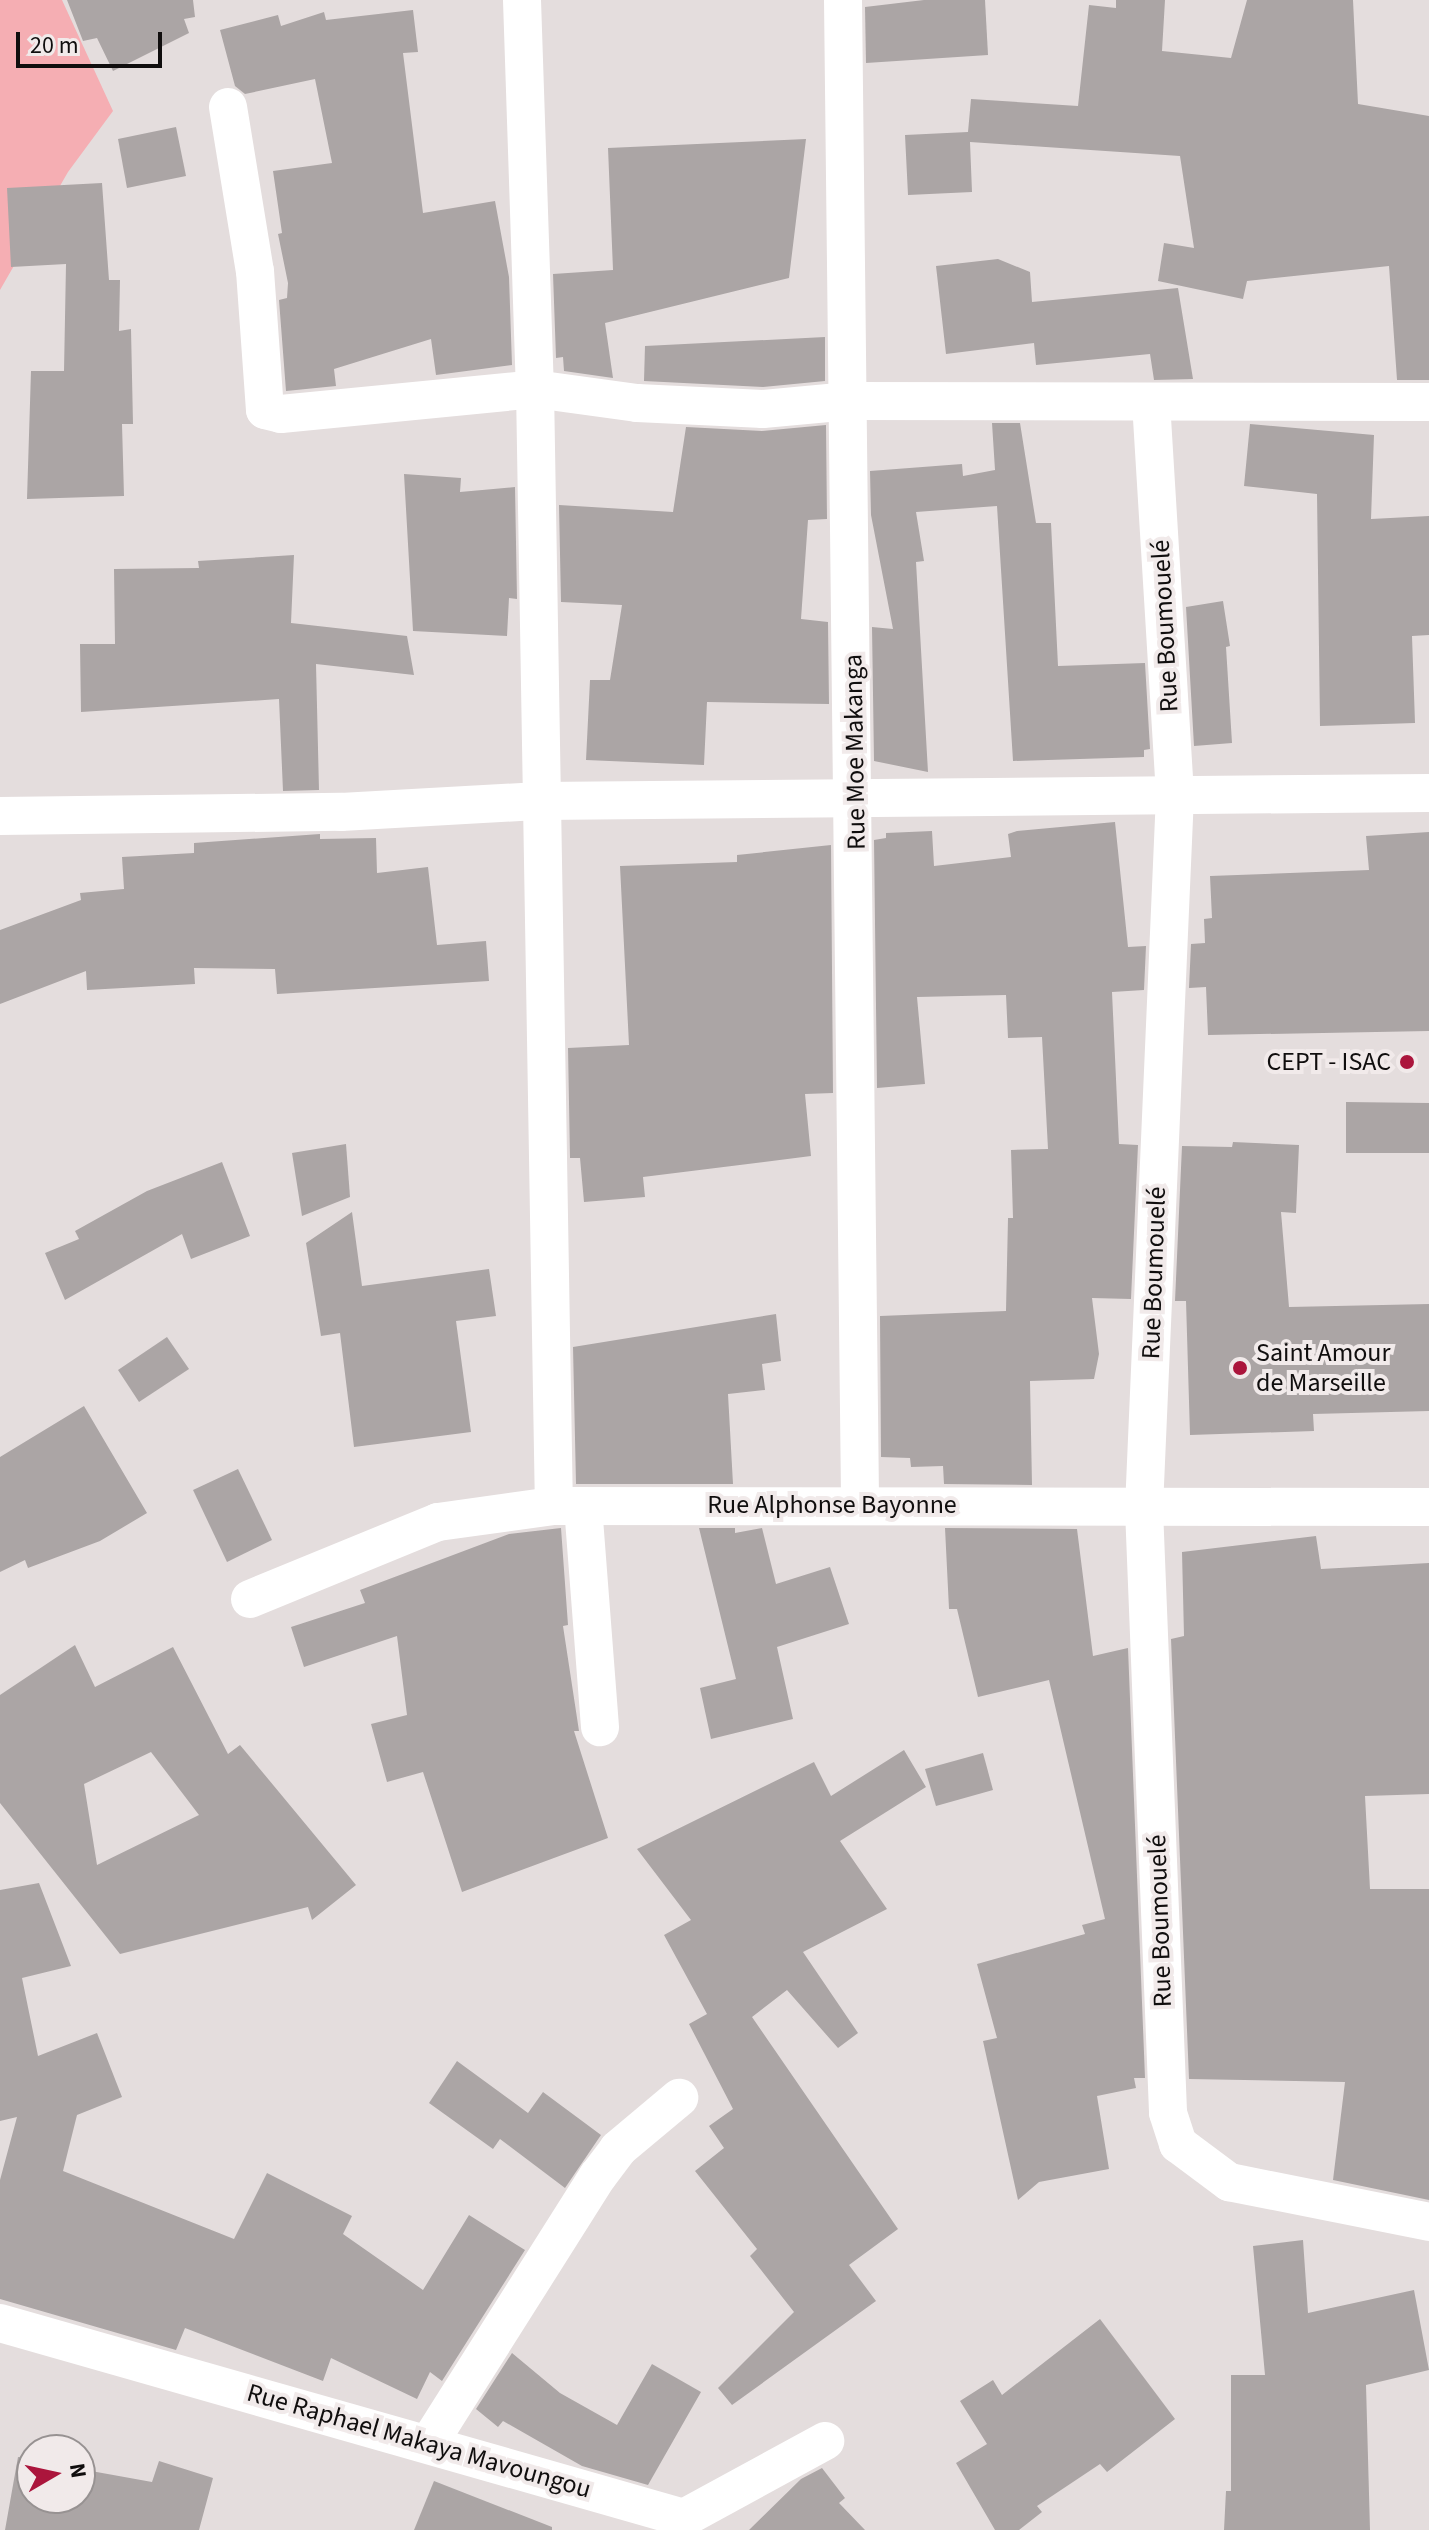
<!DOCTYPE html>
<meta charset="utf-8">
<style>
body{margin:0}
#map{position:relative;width:1429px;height:2530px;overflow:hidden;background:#e4dddd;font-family:"Source Sans 3",sans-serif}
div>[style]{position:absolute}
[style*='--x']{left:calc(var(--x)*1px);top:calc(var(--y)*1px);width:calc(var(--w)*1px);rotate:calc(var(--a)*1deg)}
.green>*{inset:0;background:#f5aeb3}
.building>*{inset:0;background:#aba5a5}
.street>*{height:38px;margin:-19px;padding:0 19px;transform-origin:19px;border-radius:19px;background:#fff}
.dots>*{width:22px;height:22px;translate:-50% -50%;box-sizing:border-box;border:4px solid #f1eaea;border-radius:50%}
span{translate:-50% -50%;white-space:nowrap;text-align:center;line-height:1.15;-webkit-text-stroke:8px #f1eaea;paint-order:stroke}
.street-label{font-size:26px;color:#100e0e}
.poi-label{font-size:26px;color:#100e0e}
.right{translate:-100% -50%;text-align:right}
.left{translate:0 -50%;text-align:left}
.north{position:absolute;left:16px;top:2434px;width:80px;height:80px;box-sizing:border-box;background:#f1eaea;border:2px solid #979292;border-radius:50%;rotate:81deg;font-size:22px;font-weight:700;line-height:32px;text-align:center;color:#100e0e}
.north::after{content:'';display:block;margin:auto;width:28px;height:36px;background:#ab153c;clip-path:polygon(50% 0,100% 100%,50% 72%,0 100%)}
.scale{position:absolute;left:16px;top:32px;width:146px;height:36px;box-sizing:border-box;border:4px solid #100e0e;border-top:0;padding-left:10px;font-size:24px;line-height:28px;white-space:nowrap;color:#100e0e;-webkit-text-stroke:6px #f1eaea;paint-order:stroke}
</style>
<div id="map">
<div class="green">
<div style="clip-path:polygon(0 0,62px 0,113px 111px,68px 172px,0 290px)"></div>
</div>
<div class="building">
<div style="clip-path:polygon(67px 0,193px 0,195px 17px,184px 19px,189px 33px,113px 71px,97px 38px,83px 41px)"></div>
<div style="clip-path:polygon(924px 0,985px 0,988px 55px,866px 63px,865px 7px)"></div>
<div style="clip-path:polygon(1116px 0,1165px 0,1162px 51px,1231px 58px,1247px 0,1353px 0,1358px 104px,1429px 116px,1429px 380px,1397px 380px,1389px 266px,1247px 281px,1243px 299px,1158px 281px,1164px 243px,1194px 248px,1180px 156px,970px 142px,972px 192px,908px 195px,905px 135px,968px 132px,971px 99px,1078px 106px,1089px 5px,1116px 8px)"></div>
<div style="clip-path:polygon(413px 10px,418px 52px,403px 53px,423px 213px,495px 201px,509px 277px,512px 365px,436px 375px,431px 339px,334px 369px,336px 386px,286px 391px,279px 300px,287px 298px,288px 283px,278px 234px,282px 233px,273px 171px,332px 163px,315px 79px,245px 94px,235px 86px,220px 30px,278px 15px,281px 26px,324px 12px,326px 20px)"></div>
<div style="clip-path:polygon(176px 127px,186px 176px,127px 188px,118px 139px)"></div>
<div style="clip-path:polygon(806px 139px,789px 278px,605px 323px,613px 378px,564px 371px,563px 357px,556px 358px,553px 274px,613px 270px,608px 148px)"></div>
<div style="clip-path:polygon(102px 183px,109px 280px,120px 280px,119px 331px,131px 329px,133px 424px,122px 424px,124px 496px,27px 499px,31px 371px,64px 371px,66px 264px,11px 267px,7px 188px)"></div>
<div style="clip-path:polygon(998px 259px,1030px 272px,1032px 302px,1178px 288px,1193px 379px,1154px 380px,1150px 354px,1036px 365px,1034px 343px,946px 354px,936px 266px)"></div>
<div style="clip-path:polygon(825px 337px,825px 381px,763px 387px,644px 381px,645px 346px)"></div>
<div style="clip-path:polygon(992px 423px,1020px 423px,1036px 523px,1051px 523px,1058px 666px,1145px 663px,1150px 749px,1144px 750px,1144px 757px,1013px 761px,997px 506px,916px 512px,924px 561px,916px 562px,928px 772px,874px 761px,872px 627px,893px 629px,871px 515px,870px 471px,962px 464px,963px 476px,995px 470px)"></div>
<div style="clip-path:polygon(1250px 424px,1374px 435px,1371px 519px,1429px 516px,1429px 635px,1412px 636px,1415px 723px,1320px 726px,1317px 494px,1244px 486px)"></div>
<div style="clip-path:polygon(826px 425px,827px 519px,808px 520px,801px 619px,828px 622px,829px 704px,707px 702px,704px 765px,586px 760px,590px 680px,610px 680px,622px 605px,561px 602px,559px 505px,673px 512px,686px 427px,762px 431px)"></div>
<div style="clip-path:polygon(404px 474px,461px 478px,460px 492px,515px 487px,517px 599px,509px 598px,507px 636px,413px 631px)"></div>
<div style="clip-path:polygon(294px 555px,291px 623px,407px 636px,414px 675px,316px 664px,319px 790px,283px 791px,279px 699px,81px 712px,80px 644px,115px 644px,114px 569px,199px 568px,198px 561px)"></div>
<div style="clip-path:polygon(1223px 601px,1230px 646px,1226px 647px,1232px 743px,1194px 746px,1186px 607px)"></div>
<div style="clip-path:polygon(1115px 822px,1128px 947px,1146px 946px,1144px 990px,1112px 992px,1119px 1144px,1138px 1145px,1131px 1299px,1092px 1298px,1099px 1354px,1094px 1379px,1030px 1381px,1032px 1485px,944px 1484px,943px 1466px,911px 1467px,910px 1458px,881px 1457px,880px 1316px,1006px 1311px,1008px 1218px,1013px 1218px,1011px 1150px,1048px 1149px,1042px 1037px,1008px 1038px,1006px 995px,917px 997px,925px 1084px,877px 1088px,874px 840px,886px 838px,886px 833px,932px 831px,934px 866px,1011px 857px,1008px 834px,1017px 831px)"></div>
<div style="clip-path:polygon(1429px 832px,1429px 1031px,1208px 1035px,1206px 987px,1189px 988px,1191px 944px,1205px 943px,1204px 919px,1212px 918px,1210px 876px,1369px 870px,1366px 836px)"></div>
<div style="clip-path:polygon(320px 834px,320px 839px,376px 838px,377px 873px,428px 867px,437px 945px,486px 941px,489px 981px,277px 994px,275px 969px,194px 968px,195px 984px,87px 990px,86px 971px,0 1004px,0 930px,81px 900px,80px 893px,124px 889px,122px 857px,194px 853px,194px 843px)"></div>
<div style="clip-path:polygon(831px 845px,833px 1093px,805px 1094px,811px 1156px,643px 1177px,645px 1197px,584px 1202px,580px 1158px,570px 1158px,568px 1048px,629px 1045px,620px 866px,737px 862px,737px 855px)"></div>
<div style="clip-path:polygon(1346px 1102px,1429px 1103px,1429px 1153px,1346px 1153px)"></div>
<div style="clip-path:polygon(1233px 1142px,1299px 1145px,1296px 1213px,1281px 1212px,1289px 1307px,1429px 1304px,1429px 1411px,1313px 1414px,1314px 1431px,1190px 1435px,1186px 1301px,1175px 1301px,1182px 1146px,1232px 1147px)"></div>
<div style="clip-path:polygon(346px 1144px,350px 1197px,302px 1216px,292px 1153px)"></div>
<div style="clip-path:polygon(222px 1162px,250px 1236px,191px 1259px,182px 1234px,65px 1300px,45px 1253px,79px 1239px,75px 1231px,147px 1191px)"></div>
<div style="clip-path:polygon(352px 1212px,362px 1286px,489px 1269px,496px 1316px,456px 1321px,471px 1432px,354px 1447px,340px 1333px,321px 1336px,306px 1243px)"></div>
<div style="clip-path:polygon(776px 1314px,781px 1361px,762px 1364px,765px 1390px,728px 1394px,733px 1484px,576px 1484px,573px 1347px)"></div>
<div style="clip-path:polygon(167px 1337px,189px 1369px,139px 1402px,118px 1370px)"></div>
<div style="clip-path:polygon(84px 1406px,147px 1513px,100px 1541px,28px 1568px,25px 1560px,0 1572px,0 1457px)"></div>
<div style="clip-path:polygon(238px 1469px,272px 1540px,227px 1562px,193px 1490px)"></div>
<div style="clip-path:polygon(561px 1528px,568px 1625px,563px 1626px,579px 1731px,574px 1731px,608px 1838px,462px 1892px,423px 1772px,387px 1782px,371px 1724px,407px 1715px,397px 1636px,304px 1667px,291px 1627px,365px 1603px,360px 1590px,509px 1534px)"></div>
<div style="clip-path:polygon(699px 1528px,735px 1528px,735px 1533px,762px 1528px,776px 1584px,830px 1567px,849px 1624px,777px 1647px,793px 1719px,711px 1739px,700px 1688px,736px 1679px)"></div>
<div style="clip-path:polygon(945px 1528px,1077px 1529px,1093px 1656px,1128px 1648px,1145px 2078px,1134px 2078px,1136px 2088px,1097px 2096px,1109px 2169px,1039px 2182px,1018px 2200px,983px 2041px,997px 2038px,977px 1964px,1085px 1934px,1082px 1925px,1105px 1919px,1049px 1680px,978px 1697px,957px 1609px,949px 1609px)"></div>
<div style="clip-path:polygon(1316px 1536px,1321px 1569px,1429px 1563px,1429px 1794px,1365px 1796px,1370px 1889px,1429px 1889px,1429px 2200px,1333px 2180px,1345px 2082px,1189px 2079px,1171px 1639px,1184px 1636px,1182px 1552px)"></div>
<div style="clip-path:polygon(evenodd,75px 1645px,95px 1687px,173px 1647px,228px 1754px,240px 1745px,356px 1885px,312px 1920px,308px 1907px,120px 1954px,0 1803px,0 1695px,75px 1645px,151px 1752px,199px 1815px,97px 1865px,84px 1784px,151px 1752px)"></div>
<div style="clip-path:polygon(904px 1750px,926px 1787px,840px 1841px,887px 1909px,803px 1952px,858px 2033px,838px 2048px,787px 1990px,752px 2017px,898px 2229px,849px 2265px,876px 2301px,732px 2405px,718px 2388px,794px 2312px,750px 2256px,757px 2249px,695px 2171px,724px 2148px,709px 2126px,733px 2109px,689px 2024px,707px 2014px,664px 1935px,691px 1920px,637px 1849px,814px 1762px,831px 1796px)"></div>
<div style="clip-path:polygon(983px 1753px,993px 1790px,936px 1806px,925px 1769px)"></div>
<div style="clip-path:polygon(39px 1883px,71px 1966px,22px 1978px,38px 2056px,97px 2033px,122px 2097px,77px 2115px,63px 2171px,234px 2239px,267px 2173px,352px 2216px,343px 2234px,423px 2290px,469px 2215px,525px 2250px,442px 2381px,430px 2372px,417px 2399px,331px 2358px,323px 2381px,185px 2328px,176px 2350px,0 2299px,0 2180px,17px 2117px,0 2121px,0 1890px)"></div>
<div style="clip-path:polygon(457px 2061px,528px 2113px,543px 2092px,601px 2135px,565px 2188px,500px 2139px,493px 2149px,429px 2103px)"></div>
<div style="clip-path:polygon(1303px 2240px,1308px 2313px,1414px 2290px,1429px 2370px,1366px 2385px,1370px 2530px,1224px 2530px,1226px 2491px,1231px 2491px,1231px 2375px,1265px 2375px,1253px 2246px)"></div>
<div style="clip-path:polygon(1100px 2319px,1175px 2419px,1107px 2472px,1100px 2464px,1037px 2506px,1042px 2512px,1019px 2530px,995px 2530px,956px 2463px,987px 2444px,960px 2401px,993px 2380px,1002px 2395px)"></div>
<div style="clip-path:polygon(512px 2353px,560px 2393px,617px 2425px,652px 2364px,701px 2392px,648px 2485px,582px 2466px,503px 2421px,498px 2427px,476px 2409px)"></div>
<div style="clip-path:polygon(18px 2457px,32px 2459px,32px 2498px,80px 2498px,80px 2469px,152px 2482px,159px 2461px,213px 2478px,199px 2530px,5px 2530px)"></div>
<div style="clip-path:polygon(822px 2468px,845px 2498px,839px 2503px,865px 2530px,749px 2530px,801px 2479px)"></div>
<div style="clip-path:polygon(434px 2481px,552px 2527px,552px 2530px,414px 2530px)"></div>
</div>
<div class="street">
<div style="--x:522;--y:0;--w:389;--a:88.1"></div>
<div style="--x:535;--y:389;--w:1117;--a:89.03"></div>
<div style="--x:843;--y:0;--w:1504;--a:89.35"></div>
<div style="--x:228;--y:107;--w:166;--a:80.7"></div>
<div style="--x:255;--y:271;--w:139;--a:85.9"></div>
<div style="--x:265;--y:410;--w:16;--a:14"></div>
<div style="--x:281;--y:414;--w:255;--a:-5.6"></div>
<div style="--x:535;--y:389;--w:103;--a:7.8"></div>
<div style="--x:637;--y:403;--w:126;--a:2.7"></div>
<div style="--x:763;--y:409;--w:87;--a:-5.3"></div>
<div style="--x:850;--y:401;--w:579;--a:0.1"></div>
<div style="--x:1151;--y:402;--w:394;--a:86.5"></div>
<div style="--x:1175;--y:795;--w:715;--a:92.49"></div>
<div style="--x:1144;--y:1509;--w:604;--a:87.72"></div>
<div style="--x:1168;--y:2113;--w:33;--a:72"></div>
<div style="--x:1178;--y:2144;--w:64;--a:36.7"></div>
<div style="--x:1229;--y:2182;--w:204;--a:11.3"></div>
<div style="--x:0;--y:816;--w:341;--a:-0.7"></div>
<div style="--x:341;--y:812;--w:199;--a:-3.2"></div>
<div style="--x:540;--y:801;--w:889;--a:-0.52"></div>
<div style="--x:583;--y:1506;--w:222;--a:85.6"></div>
<div style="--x:250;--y:1599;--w:203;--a:-22.3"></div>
<div style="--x:438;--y:1522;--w:117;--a:-7.9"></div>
<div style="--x:554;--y:1506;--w:875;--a:0.07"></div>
<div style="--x:0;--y:2323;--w:711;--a:15.91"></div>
<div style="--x:684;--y:2518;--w:161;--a:-28.6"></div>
<div style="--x:429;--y:2443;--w:316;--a:-57.7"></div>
<div style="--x:598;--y:2176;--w:34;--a:-53"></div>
<div style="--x:618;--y:2149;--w:80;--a:-39.9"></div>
</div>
<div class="dots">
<div style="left:1407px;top:1062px;background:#ab153c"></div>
<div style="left:1240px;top:1368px;background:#ab153c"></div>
</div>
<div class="street-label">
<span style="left:1165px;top:626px;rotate:-93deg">Rue Boumouelé</span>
<span style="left:855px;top:752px;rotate:-91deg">Rue Moe Makanga</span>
<span style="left:1154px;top:1273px;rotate:-88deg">Rue Boumouelé</span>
<span style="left:832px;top:1505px">Rue Alphonse Bayonne</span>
<span style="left:1160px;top:1921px;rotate:-92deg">Rue Boumouelé</span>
<span style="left:419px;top:2441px;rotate:16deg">Rue Raphael Makaya Mavoungou</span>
</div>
<div class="poi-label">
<span class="right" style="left:1391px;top:1062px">CEPT - ISAC</span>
<span class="left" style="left:1256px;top:1368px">Saint Amour<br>de Marseille</span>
</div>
<div class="north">N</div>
<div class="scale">20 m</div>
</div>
